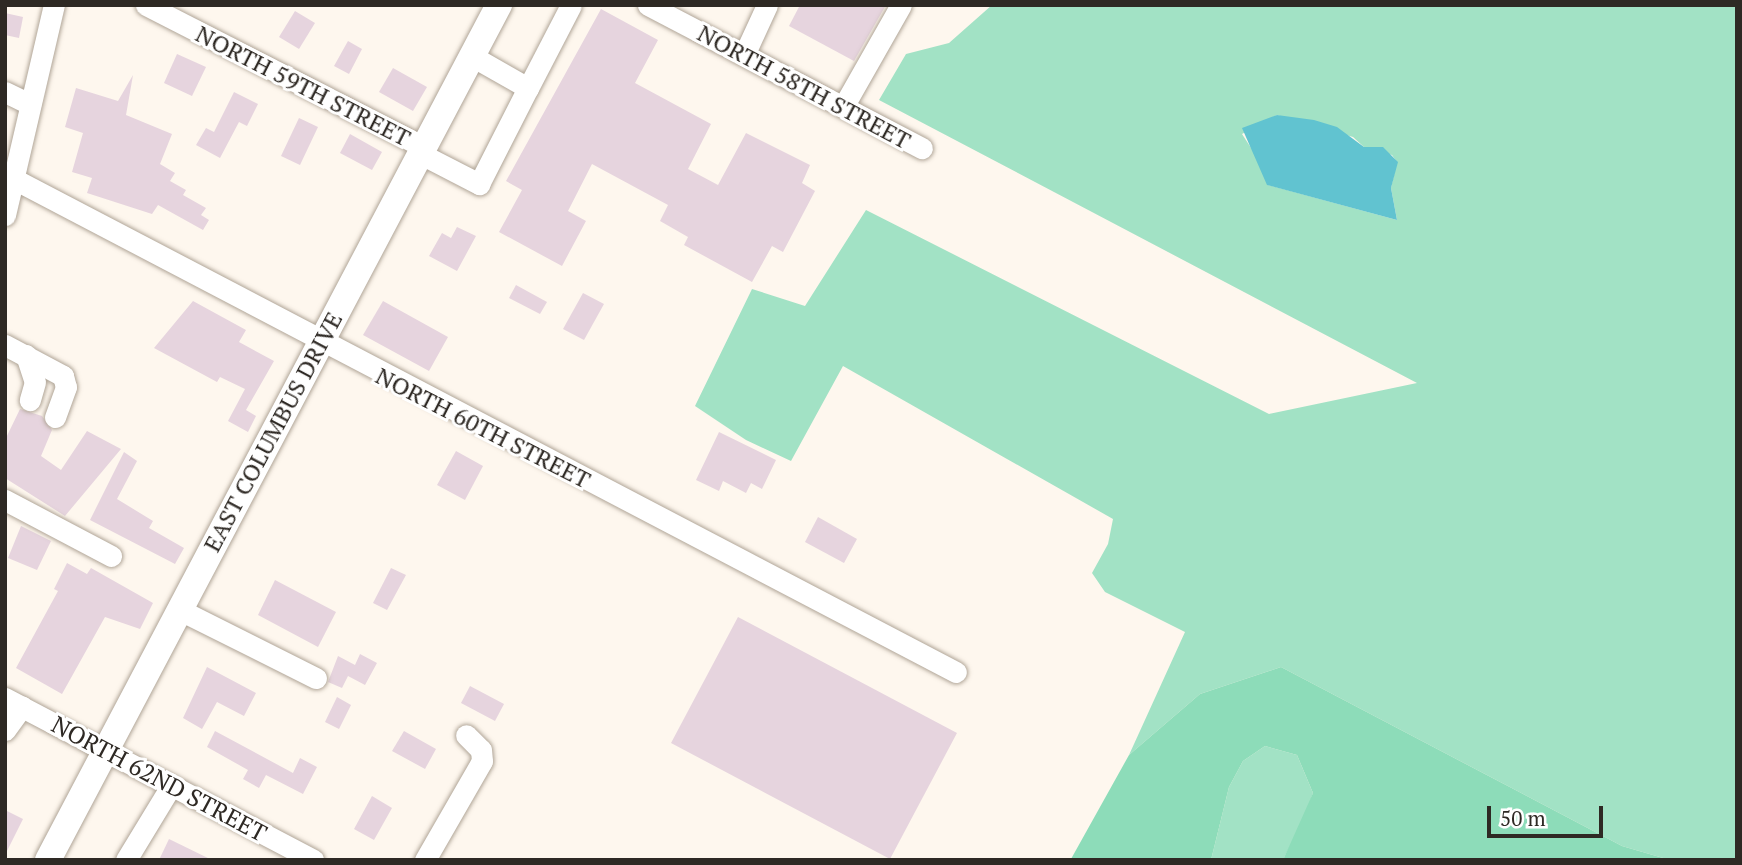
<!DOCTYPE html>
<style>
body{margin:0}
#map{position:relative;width:1742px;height:865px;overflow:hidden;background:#fef7ee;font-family:"PT Serif",serif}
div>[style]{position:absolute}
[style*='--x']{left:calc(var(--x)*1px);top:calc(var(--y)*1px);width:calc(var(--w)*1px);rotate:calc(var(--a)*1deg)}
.green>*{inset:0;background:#a2e2c5}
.forest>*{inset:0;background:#8ddcb9}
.water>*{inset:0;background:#61c3d0}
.building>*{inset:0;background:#e6d4de}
.roads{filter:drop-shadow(0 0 2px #b0a597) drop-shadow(0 0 2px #b0a597)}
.minor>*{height:21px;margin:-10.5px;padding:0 10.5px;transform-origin:10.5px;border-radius:10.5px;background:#fff}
.major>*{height:26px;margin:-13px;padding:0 13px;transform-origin:13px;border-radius:13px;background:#fff}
span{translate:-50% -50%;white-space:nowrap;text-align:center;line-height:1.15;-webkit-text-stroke:6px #fff;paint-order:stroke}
.street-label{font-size:24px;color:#2e2924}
.frame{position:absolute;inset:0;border:7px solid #2e2924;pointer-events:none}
.scale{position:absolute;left:1487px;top:806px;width:116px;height:32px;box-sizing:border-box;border:4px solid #2e2924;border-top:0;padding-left:9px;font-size:21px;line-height:24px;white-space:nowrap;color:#2e2924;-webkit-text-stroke:5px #fff;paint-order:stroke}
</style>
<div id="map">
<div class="green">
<div style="clip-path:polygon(evenodd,992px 5px,1737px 5px,1737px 860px,1670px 860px,1622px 846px,1281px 667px,1200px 694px,1129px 755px,1185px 632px,1105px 592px,1092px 573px,1108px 544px,1113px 519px,843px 366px,791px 461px,746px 440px,695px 406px,752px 289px,805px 306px,866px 210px,1269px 414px,1417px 383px,879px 100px,906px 54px,949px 43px,992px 5px,1277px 115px,1353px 137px,1364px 147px,1392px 155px,1397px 162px,1391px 188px,1397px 220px,1268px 185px,1266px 171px,1242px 134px,1277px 115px)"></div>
<div style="clip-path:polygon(1265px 746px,1297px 755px,1313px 793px,1305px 816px,1283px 860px,1211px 860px,1229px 787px,1243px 761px)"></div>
</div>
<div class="forest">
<div style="clip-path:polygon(1281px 667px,1622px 846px,1670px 860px,1283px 860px,1313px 793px,1297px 755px,1265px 746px,1243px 761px,1229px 787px,1211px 860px,1071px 859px,1129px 755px,1200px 694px)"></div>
</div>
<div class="water">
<div style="clip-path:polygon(1277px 115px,1314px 120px,1337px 127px,1364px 147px,1383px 147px,1398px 162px,1391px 188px,1397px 220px,1267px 185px,1242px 128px)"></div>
</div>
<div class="building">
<div style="clip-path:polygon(800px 5px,886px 5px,854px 61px,789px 26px)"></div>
<div style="clip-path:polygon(601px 9px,658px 40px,635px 83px,711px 124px,688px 169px,718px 185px,746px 133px,810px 165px,802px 183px,815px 191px,783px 252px,772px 246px,752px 282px,684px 245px,688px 237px,660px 221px,668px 205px,592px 164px,568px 211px,586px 221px,562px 266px,499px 232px,522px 190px,506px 181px)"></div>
<div style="clip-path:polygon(295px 11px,315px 23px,299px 49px,279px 37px)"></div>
<div style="clip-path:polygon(5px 13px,23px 17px,19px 38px,5px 35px)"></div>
<div style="clip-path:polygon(348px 41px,362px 49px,349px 74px,334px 66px)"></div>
<div style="clip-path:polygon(177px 54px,206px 67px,192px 96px,164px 83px)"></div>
<div style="clip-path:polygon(393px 68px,427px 87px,413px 111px,379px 92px)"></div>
<div style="clip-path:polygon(133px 75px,126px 115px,172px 134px,160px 164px,175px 173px,170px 181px,186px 190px,183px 195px,206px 208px,201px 215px,209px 220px,203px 230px,158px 205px,152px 214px,87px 193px,92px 178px,72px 172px,83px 133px,65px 127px,76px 88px,118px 101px)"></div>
<div style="clip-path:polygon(234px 92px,258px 104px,247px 126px,239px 122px,220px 158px,196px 145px,206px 128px,214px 132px)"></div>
<div style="clip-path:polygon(299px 118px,318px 127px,300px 165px,281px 156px)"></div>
<div style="clip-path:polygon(350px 134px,382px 152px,372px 170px,340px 153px)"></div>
<div style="clip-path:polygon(457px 227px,476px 236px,457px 271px,429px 256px,442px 233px,451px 238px)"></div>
<div style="clip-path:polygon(516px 285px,547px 302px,540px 314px,509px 298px)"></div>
<div style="clip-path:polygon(583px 293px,604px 304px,584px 340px,563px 329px)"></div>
<div style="clip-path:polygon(193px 301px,246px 330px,239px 342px,274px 361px,246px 410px,256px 416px,248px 432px,228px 421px,245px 389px,220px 377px,217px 382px,154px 348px)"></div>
<div style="clip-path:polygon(383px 301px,448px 337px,429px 371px,363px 335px)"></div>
<div style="clip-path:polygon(20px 409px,42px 416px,52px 430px,41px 456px,61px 470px,87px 431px,121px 449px,65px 516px,5px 478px,5px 440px)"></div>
<div style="clip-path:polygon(719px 432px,776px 460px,762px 489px,751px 483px,746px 493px,723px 481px,719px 491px,696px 480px)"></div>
<div style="clip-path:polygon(456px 451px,483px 466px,465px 500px,437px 485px)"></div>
<div style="clip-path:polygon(124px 452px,137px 461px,117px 499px,153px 521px,149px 528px,184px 548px,175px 564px,90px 520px)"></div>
<div style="clip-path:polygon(818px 517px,857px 539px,844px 563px,805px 542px)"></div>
<div style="clip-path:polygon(21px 526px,51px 541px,37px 570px,8px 558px)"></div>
<div style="clip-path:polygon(67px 563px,87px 574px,91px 568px,153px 603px,140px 629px,105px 617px,62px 694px,16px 668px,58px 591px,54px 589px)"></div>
<div style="clip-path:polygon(391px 568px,406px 575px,387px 610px,373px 603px)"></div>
<div style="clip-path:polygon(275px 580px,336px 612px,318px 647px,258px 615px)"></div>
<div style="clip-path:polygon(738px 617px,957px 733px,890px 859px,671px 743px)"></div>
<div style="clip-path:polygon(360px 654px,377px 663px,365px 685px,348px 676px,342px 688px,328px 682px,338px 656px,355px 665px)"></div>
<div style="clip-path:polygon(207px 667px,256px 693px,244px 716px,217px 702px,202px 729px,183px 718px)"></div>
<div style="clip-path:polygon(470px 686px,504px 704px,495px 721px,461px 703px)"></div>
<div style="clip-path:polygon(337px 697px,351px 705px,339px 729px,325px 722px)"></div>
<div style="clip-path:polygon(215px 731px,293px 773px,300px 758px,317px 767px,303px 794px,266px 775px,259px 788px,243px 779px,248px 770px,207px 747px)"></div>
<div style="clip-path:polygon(404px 731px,436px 749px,425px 769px,392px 751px)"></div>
<div style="clip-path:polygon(372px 796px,392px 808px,374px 840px,354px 829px)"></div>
<div style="clip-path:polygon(5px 810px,23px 819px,5px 855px)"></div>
<div style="clip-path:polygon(169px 839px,212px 860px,159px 860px)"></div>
</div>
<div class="roads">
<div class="minor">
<div style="--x:146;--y:5;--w:311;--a:27.1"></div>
<div style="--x:648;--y:5;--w:309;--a:27.6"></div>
<div style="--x:744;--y:55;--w:55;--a:-65.3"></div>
<div style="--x:528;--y:88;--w:93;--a:-62.6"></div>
<div style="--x:5;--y:92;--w:28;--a:26"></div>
<div style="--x:843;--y:107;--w:117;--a:-60.4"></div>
<div style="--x:419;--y:153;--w:68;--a:27.3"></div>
<div style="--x:479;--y:184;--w:108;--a:-63"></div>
<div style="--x:528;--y:88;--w:64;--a:-150.3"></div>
<div style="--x:14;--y:179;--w:1063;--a:27.63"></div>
<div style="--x:5;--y:215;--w:216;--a:-76.9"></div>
<div style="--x:5;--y:345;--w:66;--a:28.1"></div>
<div style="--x:63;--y:376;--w:11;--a:75"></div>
<div style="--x:66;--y:387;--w:32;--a:110"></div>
<div style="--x:26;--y:355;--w:28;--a:72"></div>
<div style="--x:35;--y:382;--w:19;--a:106"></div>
<div style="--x:5;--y:500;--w:120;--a:27.8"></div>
<div style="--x:180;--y:610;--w:152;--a:26.6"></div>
<div style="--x:5;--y:698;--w:348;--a:27.7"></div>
<div style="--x:5;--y:730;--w:29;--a:-54"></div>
<div style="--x:126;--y:860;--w:87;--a:-58.7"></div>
<div style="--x:425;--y:860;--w:114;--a:-60.1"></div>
<div style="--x:482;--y:761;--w:11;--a:-95"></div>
<div style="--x:481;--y:750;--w:21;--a:-135"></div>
</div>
<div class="major">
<div style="--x:48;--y:860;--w:967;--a:-62.19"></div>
</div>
</div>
<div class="street-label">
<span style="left:303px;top:86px;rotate:27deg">NORTH 59TH STREET</span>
<span style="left:804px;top:87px;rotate:28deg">NORTH 58TH STREET</span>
<span style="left:483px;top:428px;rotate:27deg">NORTH 60TH STREET</span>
<span style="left:273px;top:432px;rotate:-62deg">EAST COLUMBUS DRIVE</span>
<span style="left:159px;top:779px;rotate:28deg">NORTH 62ND STREET</span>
</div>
<div class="frame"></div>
<div class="scale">50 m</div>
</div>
